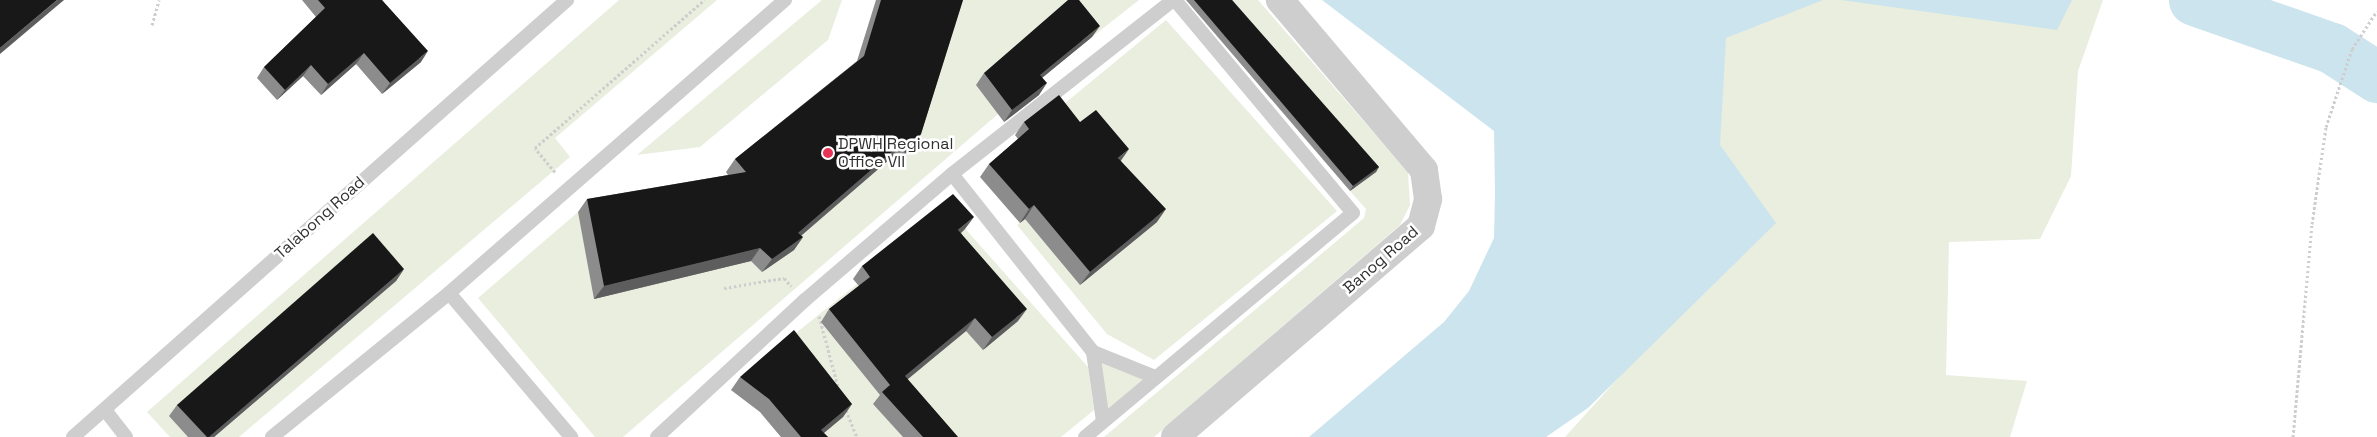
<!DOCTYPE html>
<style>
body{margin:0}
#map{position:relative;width:2377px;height:437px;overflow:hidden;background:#fff;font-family:"Space Grotesk",sans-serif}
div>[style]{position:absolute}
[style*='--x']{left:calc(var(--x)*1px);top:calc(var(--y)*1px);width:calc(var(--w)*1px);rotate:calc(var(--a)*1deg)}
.green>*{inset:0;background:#e9eedf}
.water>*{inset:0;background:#cce4ed}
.river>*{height:51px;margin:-25.5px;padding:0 25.5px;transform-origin:25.5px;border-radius:25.5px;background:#cce4ed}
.path>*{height:3px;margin-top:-1.5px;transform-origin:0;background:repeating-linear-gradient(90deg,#cecece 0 2.5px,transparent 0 5px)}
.service>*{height:14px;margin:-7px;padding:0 7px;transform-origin:7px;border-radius:7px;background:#cecece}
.tertiary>*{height:28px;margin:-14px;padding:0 14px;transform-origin:14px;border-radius:14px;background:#cecece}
.wall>*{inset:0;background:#8c8c8c}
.shaded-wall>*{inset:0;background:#5d5d5d}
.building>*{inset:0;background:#181818}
.dots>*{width:14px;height:14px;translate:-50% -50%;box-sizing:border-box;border:2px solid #fff;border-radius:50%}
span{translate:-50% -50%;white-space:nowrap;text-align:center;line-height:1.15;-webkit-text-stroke:5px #fff;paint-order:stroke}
.poi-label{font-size:16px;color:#313131}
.left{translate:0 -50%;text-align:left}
.street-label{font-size:16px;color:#313131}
</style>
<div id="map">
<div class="green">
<div style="clip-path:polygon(619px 0,717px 0,555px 138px,570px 157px,239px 437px,170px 437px,147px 412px)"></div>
<div style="clip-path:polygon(822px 0,842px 0,828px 40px,700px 147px,637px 155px)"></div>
<div style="clip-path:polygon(876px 0,1139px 0,1092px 37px,1066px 7px,998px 114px,623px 437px,595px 437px,478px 298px,578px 212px,736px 185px,848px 91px)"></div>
<div style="clip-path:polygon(1225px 0,1258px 0,1408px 172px,1410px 205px,1400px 225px,1154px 437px,1104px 437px,1364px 218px,1366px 209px,1350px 191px,1376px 171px)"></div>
<div style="clip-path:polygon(1695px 0,2103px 0,2078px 71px,2071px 176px,2040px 239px,1949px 242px,1946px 375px,2027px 381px,2010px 437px,1565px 437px,1744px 239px,1711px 166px)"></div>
<div style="clip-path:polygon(1166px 20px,1337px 211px,1154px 360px,1107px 334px,1017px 225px,1025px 219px,1071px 135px,1053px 113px)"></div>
<div style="clip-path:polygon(945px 206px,1088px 367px,1094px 410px,1061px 437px,781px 437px,760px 412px,731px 390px,791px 337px,857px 284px,853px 279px)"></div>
<div style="clip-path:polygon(1093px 352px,1155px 377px,1103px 421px)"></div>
</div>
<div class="water">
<div style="clip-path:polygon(1322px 0,1823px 0,1726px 38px,1720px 145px,1776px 223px,1588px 408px,1546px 437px,1309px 437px,1444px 322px,1469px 291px,1494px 238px,1495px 193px,1494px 131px)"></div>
<div style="clip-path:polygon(1841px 0,2072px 0,2057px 30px)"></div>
</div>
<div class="river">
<div style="--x:2194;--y:0;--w:146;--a:19.2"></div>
<div style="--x:2332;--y:48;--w:54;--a:32.8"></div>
</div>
<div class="path">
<div style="--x:152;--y:25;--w:26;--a:-74"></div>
<div style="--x:555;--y:172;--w:31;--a:-130"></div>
<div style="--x:535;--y:148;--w:225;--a:-41.2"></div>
<div style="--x:724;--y:288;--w:61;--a:-9.5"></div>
<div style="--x:784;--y:278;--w:11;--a:49"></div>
<div style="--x:819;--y:316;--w:77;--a:74.9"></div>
<div style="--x:846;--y:410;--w:29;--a:68"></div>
<div style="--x:2293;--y:437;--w:214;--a:-84.9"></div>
<div style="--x:2312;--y:224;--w:98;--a:-81.8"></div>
<div style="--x:2326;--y:127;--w:82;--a:-71.6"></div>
<div style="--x:2352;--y:49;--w:45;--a:-56.7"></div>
</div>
<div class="service">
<div style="--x:952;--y:174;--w:227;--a:51.6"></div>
<div style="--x:1093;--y:352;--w:67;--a:22"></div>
<div style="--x:449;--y:293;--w:189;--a:49.7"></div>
<div style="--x:1093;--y:352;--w:70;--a:81.8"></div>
<div style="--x:105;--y:410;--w:34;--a:52"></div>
<div style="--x:73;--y:437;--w:660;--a:-41.5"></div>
<div style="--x:272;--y:437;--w:228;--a:-39.1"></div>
<div style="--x:449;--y:293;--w:446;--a:-41.1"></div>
<div style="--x:657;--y:437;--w:202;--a:-42.8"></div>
<div style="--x:805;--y:300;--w:194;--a:-40.6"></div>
<div style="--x:952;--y:174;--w:281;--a:-38.2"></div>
<div style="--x:1085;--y:437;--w:349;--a:-39.9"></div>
<div style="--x:1353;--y:213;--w:278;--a:-129.9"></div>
</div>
<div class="tertiary">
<div style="--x:1175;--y:437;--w:324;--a:-40.6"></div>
<div style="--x:1421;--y:226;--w:28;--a:-75"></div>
<div style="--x:1428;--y:199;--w:29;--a:-98"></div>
<div style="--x:1424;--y:170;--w:223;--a:-130.3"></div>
</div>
<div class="wall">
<div style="clip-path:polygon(302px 0,382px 0,421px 62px,382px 94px,356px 64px,321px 95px,303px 76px,277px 100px,257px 78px,264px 67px,316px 17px)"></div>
<div style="clip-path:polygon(876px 0,963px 0,921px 134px,912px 148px,896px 165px,891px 158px,801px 236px,803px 237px,794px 250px,762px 272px,751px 261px,594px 299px,578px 212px,587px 199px,728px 175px,726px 172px,735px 159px,857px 61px)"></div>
<div style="clip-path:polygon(1186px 0,1232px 0,1379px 167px,1376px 172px,1350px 191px)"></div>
<div style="clip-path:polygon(1092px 37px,1042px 78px,1039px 95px,1004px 122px,976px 85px,984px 73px)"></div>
<div style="clip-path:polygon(1024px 122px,1080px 122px,1121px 161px,1157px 222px,1080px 285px,1025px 219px,1020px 223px,980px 177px,989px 164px,1018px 139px,1015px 135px)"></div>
<div style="clip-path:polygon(965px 229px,961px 233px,1018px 321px,983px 350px,966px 331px,907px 379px,958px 437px,903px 437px,873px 404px,880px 395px,821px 322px,829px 309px,859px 286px,853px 279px,862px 266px)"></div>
<div style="clip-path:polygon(404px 269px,396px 281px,214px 437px,188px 437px,169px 416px,177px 405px)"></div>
<div style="clip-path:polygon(740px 377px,852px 404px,843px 417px,824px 433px,828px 437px,781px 437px,760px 412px,731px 390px)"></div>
</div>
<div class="shaded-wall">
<div style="clip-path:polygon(57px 0,64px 0,0 54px,0 48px)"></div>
<div style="clip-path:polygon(1100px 26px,1092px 37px,1032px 86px,1040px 75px)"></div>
<div style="clip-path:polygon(428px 51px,421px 62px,382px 94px,390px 83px)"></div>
<div style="clip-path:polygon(364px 53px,356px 64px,321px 95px,328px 84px)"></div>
<div style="clip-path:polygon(311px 65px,303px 76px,277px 100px,285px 90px)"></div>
<div style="clip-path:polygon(1047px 83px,1039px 95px,1004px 122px,1012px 110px)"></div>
<div style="clip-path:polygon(921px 134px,912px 148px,896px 165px,905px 152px)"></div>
<div style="clip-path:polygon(900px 145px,891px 158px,789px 246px,798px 233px)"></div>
<div style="clip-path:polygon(1129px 149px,1120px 162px,1118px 158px)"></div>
<div style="clip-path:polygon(1379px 167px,1376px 172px,1350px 191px,1353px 186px)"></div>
<div style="clip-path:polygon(1034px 205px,1025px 219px,1020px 223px,1029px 209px)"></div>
<div style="clip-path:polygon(1166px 209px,1157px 222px,1080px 285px,1090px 272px)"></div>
<div style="clip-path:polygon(974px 217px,965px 229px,950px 243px,958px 230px)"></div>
<div style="clip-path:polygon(803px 237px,794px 250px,762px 272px,772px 259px)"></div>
<div style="clip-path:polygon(760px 248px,751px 261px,594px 299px,604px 286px)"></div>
<div style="clip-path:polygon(404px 269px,396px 281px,214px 437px,209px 437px)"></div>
<div style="clip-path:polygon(1027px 309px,1018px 321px,983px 350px,992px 337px)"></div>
<div style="clip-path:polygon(975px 318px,966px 331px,896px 389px,905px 376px)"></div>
<div style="clip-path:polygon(852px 404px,843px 417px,819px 437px,821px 430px)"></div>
</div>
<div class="building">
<div style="clip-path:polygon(0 0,57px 0,0 48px)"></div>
<div style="clip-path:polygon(318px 0,382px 0,428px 51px,390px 83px,364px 53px,328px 84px,311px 65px,285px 90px,264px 67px,325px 8px)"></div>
<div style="clip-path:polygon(881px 0,963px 0,921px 134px,905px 152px,900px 145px,798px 233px,803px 237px,772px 259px,760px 248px,604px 286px,587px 199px,746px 172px,735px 159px,864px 56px)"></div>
<div style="clip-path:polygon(1068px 0,1079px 0,1100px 26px,1040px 75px,1047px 83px,1012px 110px,984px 73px)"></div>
<div style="clip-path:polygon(1194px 0,1232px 0,1379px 167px,1353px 186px)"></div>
<div style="clip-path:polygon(1059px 95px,1080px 122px,1096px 110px,1129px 149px,1118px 158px,1166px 209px,1090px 272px,1034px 205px,1029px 209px,989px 164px,1029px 129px,1024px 122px)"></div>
<div style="clip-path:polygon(953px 194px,974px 217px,958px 230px,1027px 309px,992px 337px,975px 318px,905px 376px,958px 437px,923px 437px,882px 392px,890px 385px,829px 309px,870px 277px,862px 266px)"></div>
<div style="clip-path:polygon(373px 233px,404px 269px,209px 437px,207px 437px,177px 405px)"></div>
<div style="clip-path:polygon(794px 330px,852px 404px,821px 430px,828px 437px,801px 437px,769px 399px,740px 377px)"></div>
</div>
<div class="dots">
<div style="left:828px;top:153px;background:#e73456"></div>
</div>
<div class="poi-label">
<span class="left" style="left:838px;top:153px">DPWH Regional<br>Office VII</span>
</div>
<div class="street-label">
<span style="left:320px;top:218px;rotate:-42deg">Talabong Road</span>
<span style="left:1381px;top:260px;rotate:-41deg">Banog Road</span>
</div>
</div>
